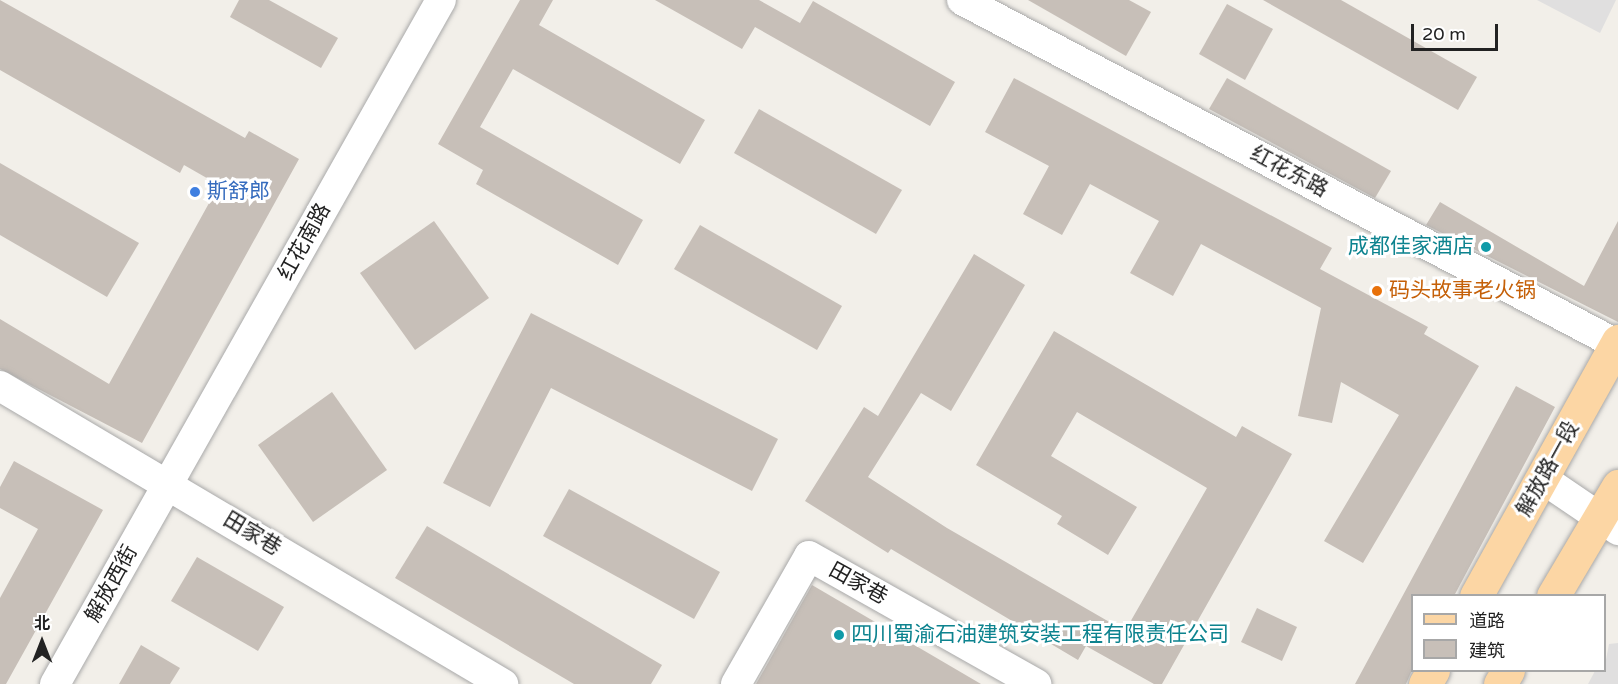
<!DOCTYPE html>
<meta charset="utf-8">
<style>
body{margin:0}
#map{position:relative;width:1618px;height:684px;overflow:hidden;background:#f2efe9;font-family:"Varela Round","Noto Sans SC",sans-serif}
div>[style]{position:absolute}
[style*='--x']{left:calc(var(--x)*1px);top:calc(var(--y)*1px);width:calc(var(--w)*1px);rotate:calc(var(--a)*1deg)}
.residential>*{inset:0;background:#e0dfdf}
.building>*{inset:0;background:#c7bfb8}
.roads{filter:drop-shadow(0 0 2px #a9a9a9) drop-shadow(0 0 2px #a9a9a9)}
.street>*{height:30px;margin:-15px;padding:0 15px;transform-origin:15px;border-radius:15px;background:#fff}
.primary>*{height:33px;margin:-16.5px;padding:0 16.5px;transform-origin:16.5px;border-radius:16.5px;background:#fcd6a4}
.dots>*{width:16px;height:16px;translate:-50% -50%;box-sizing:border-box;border:3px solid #fff;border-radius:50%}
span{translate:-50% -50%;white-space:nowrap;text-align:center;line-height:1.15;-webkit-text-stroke:6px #fff;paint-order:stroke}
.street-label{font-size:21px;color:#222}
.shop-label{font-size:21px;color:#366cbe}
.left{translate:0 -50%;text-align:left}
.culture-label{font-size:21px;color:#0d838f}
.right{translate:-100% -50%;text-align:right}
.food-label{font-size:21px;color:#c56008}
.legend{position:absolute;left:1411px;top:594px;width:195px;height:78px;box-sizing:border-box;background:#fff;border:2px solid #a7a7a7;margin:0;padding:8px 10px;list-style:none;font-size:18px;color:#222}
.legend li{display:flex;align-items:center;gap:12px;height:30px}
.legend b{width:30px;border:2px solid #a7a7a7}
.north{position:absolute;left:12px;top:612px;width:60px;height:60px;-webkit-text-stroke:4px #fff;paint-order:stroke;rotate:0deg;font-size:16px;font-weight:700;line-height:24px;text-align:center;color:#222}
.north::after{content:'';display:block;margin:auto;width:21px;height:27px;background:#222;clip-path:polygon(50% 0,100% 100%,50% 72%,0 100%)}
.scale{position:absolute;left:1411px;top:24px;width:87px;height:27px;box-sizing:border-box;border:3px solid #222;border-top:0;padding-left:8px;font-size:18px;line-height:21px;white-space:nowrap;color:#222;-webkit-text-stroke:4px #fff;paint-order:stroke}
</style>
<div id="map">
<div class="residential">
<div style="clip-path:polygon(1537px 0,1616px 0,1600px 33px)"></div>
<div style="clip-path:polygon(1618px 643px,1618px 684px,1588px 684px,1595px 671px,1604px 670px,1609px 644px)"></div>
</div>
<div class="building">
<div style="clip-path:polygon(0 0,245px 138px,249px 131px,299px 159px,142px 443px,0 369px,0 319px,109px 384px,219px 185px,184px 165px,180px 173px,0 70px)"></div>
<div style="clip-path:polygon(239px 0,269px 0,338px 38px,321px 68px,230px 17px)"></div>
<div style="clip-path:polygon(520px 0,553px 0,539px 25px,705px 120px,680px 164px,513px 69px,480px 127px,643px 220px,618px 265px,476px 184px,483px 170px,438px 144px)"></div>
<div style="clip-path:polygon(655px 0,759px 0,800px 23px,813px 1px,955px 82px,930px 126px,755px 27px,742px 49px)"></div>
<div style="clip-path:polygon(1028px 0,1129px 0,1151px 12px,1126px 56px)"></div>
<div style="clip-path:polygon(1263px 0,1341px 0,1477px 77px,1458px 110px)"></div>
<div style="clip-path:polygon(1227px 4px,1273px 29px,1245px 80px,1199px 54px)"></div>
<div style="clip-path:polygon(1014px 78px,1332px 248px,1320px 269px,1428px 327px,1424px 334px,1479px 366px,1363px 563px,1324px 541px,1399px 415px,1341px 382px,1332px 423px,1298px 416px,1321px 308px,1201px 244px,1173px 296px,1130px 273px,1159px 221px,1090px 184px,1062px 235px,1023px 214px,1049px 166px,985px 132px)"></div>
<div style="clip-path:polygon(1227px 78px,1391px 171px,1375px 198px,1209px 109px)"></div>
<div style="clip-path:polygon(759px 109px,902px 190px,876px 234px,734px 153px)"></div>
<div style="clip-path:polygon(0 163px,139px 243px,107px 297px,0 235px)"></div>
<div style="clip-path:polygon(1440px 202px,1584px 286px,1618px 221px,1618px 322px,1426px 225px)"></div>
<div style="clip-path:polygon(434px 221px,489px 298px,415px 350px,360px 273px)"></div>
<div style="clip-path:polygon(700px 225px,842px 306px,817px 350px,674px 269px)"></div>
<div style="clip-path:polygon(974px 254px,1025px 285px,951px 411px,921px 393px,868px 477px,947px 528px,1125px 631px,1207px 488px,1077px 412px,1051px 456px,1137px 507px,1108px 555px,1057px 524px,1062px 516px,976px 465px,1054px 331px,1236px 437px,1242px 426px,1292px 454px,1162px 684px,1154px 684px,1086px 646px,1078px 660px,891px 549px,888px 553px,805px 501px,864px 407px,878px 416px)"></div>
<div style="clip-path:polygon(531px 313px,778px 439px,752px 491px,551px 388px,490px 507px,443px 483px)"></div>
<div style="clip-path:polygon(1516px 386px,1555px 407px,1454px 596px,1413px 596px,1413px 668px,1406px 684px,1355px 684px)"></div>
<div style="clip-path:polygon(332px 392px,387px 470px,313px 522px,258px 445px)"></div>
<div style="clip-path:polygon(14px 461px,103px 510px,6px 684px,0 684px,0 598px,38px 529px,0 508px,0 487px)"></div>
<div style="clip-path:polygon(569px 489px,720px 572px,694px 619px,543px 536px)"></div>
<div style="clip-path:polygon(427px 526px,662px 665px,651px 684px,574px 684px,395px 578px)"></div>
<div style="clip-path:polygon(197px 557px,284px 607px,258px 651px,171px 601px)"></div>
<div style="clip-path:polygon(812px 585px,981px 684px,756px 684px)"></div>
<div style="clip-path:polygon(1257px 608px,1297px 627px,1282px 661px,1241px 642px)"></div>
<div style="clip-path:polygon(141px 645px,180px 668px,170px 684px,119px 684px)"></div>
</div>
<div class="roads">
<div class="street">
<div style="--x:962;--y:0;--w:739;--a:27.74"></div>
<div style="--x:0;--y:386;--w:585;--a:30.64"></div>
<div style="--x:1543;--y:479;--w:91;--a:34.2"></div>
<div style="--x:55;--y:684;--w:785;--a:-60.56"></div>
<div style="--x:736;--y:684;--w:147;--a:-60.3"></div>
<div style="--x:809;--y:556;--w:261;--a:29.4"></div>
</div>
<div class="primary">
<div style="--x:1476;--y:596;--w:292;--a:-60.9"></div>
<div style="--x:1553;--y:596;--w:128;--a:-59.4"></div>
<div style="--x:1425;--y:684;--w:16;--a:-60"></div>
<div style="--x:1500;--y:684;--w:16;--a:-60"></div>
</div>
</div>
<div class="dots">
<div style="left:195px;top:192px;background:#3f7fe0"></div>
<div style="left:1486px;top:247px;background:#0f9aa8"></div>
<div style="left:1377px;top:291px;background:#e8710a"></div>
<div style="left:839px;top:635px;background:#0f9aa8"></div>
</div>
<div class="street-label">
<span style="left:1289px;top:172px;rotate:28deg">红花东路</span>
<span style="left:305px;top:242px;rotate:-61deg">红花南路</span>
<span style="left:1548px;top:469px;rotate:-61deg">解放路一段</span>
<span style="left:252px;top:534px;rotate:31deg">田家巷</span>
<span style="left:112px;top:584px;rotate:-61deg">解放西街</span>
<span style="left:858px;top:584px;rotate:29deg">田家巷</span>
</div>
<div class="shop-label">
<span class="left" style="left:207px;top:192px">斯舒郎</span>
</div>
<div class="culture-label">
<span class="right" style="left:1474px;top:247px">成都佳家酒店</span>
<span class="left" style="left:851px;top:635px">四川蜀渝石油建筑安装工程有限责任公司</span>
</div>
<div class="food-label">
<span class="left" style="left:1389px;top:291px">码头故事老火锅</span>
</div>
<ul class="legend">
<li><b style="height:8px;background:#fcd6a4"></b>道路</li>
<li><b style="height:16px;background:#c7bfb8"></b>建筑</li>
</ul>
<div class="north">北</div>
<div class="scale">20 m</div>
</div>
